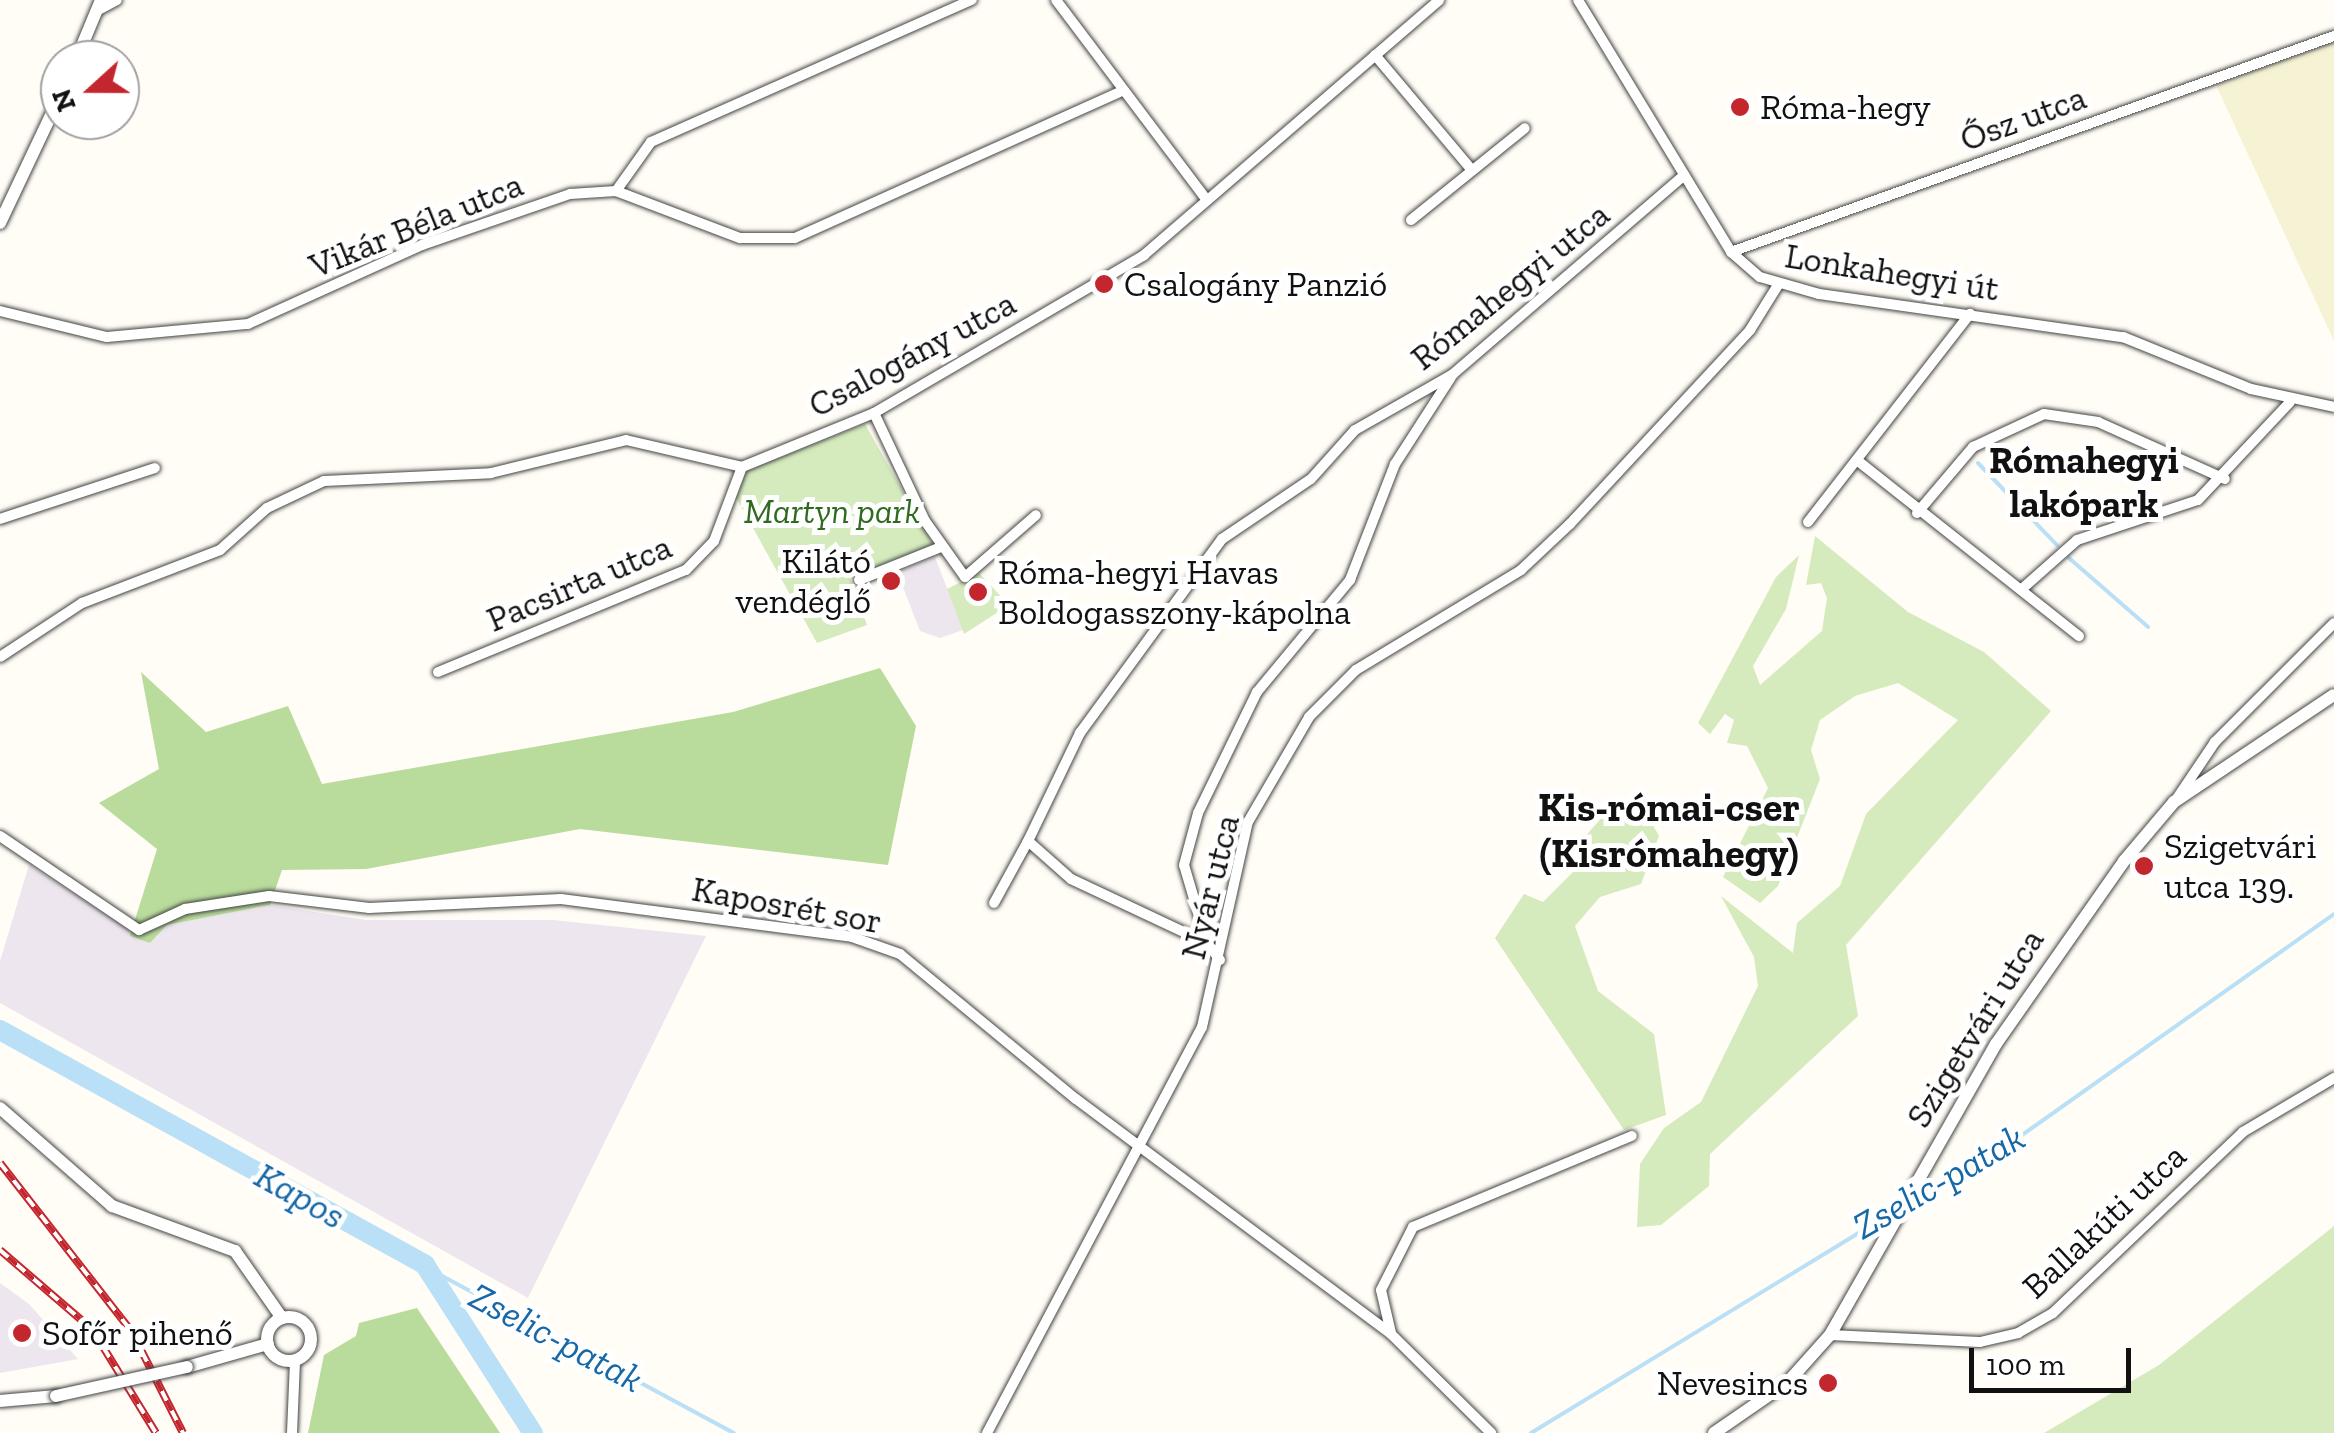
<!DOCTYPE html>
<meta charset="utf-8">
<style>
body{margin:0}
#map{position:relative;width:2334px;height:1433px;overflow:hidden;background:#fffdf5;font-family:"Zilla Slab",serif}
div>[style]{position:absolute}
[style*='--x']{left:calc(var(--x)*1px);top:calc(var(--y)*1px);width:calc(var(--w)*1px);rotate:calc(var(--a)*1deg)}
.industrial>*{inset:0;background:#eee6ef}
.farmland>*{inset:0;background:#f6f3d4}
.green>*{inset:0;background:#d5ebbd}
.forest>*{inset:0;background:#b9dc9c}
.stream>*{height:4px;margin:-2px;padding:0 2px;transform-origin:2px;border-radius:2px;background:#b9e0f7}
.river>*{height:20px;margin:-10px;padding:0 10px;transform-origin:10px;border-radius:10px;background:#b9e0f7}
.roads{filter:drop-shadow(0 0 2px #444) drop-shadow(0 0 2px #444)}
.minor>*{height:10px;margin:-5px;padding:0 5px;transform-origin:5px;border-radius:5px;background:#fff}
.tertiary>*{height:12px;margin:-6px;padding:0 6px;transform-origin:6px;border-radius:6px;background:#fff}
.tertiary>.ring{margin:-6px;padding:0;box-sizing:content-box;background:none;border:12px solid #fff;border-radius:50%}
.rail>*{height:8px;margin-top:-4px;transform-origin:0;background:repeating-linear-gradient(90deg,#fff 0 11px,#c4262e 0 22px);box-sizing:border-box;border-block:2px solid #c4262e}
.bridges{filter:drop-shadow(0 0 2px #444) drop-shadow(0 0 2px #444)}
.tertiary-bridge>*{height:12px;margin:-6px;padding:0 6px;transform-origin:6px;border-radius:6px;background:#fff}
.dots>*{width:28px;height:28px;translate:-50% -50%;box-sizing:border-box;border:5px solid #fff;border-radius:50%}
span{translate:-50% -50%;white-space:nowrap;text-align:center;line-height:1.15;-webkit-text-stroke:10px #fff;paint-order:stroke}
.poi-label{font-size:35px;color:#111}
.left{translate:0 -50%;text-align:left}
.right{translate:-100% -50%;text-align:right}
.street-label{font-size:35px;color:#111}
.park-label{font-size:35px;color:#2f6b1f;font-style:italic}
.neighbourhood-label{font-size:38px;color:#111;font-weight:700}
.water-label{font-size:38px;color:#1768a6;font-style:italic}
.quarter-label{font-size:40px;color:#111;font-weight:700}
.north{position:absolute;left:40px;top:40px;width:100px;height:100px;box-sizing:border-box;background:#fff;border:2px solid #a0a0a0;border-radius:50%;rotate:249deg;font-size:28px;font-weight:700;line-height:40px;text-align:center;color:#111}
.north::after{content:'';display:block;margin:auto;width:35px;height:45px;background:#c4262e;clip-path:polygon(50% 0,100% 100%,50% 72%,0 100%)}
.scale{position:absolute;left:1969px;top:1348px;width:162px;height:45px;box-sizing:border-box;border:5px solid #111;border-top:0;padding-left:12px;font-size:30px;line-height:35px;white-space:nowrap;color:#111;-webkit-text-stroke:8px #fff;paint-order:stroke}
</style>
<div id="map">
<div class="industrial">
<div style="clip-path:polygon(935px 557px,963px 630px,940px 638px,920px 631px,897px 572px)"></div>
<div style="clip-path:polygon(29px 865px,150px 943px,167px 925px,270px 905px,366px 920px,553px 920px,706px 936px,528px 1298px,0 1003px,0 961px)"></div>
<div style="clip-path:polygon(0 1283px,29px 1304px,78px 1359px,0 1373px)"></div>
</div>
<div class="farmland">
<div style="clip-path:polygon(2334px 42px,2334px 341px,2216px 85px)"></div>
</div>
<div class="green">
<div style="clip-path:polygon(865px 424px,934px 546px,850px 578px,867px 625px,817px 643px,734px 494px,747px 470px)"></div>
<div style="clip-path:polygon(1815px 536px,1908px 612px,1984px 652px,2051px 711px,1846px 945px,1858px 1016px,1710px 1154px,1709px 1186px,1661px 1225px,1637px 1227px,1640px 1164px,1664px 1128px,1701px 1102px,1758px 986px,1754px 957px,1721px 896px,1793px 953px,1797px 923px,1840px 886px,1866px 814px,1958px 720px,1898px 683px,1855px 696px,1820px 720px,1811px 750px,1820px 779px,1778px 886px,1760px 903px,1723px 877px,1768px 788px,1747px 746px,1727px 743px,1734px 720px,1725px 714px,1710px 734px,1698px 723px,1776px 577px,1799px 555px,1786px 609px,1753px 666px,1760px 685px,1822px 631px,1827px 598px,1821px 583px,1806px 585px)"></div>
<div style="clip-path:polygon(979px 573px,1009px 605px,964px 634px,947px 589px)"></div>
<div style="clip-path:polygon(1611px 807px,1645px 811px,1659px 836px,1641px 884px,1600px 897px,1575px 926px,1598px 991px,1654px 1034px,1666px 1115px,1624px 1130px,1495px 938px,1524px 894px,1543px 902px,1579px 866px,1575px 848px)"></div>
<div style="clip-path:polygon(2334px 1226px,2334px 1433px,2044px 1433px,2159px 1365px)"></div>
</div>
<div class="forest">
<div style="clip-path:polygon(880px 668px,916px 726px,888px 865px,580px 829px,366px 869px,282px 870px,270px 905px,167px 925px,150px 943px,130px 936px,157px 849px,99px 803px,159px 769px,141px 672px,206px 732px,288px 706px,322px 784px,733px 712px)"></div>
<div style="clip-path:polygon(417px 1308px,500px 1433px,308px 1433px,324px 1355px,356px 1336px,359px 1323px)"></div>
</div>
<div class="stream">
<div style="--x:1978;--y:463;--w:114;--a:46.1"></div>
<div style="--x:2069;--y:558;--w:105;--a:41.1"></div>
<div style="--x:1909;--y:1204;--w:65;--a:-27.3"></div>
<div style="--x:1967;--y:1174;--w:450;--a:-35.3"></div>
<div style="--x:431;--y:1270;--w:344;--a:28.3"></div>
<div style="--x:1531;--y:1433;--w:428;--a:-31.4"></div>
</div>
<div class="river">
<div style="--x:0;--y:1030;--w:486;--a:28.9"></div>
<div style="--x:425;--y:1265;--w:200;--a:57.3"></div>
</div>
<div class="roads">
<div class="minor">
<div style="--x:1056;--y:0;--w:249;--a:53"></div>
<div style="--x:1578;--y:0;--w:295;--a:58.7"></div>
<div style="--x:1731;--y:252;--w:38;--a:41"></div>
<div style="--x:1760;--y:277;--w:61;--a:16.1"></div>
<div style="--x:1819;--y:294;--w:307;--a:8.1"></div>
<div style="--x:2123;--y:337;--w:138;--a:22.1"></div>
<div style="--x:2251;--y:389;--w:85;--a:12.2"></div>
<div style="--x:100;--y:9;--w:19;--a:-28"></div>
<div style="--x:1375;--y:55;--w:149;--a:49.9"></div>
<div style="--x:616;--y:191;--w:60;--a:-54.5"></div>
<div style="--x:651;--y:142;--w:351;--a:-23.9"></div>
<div style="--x:1411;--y:220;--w:146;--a:-38.9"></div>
<div style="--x:1731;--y:252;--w:641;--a:-19.71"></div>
<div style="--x:0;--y:311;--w:110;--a:13.7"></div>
<div style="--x:107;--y:337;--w:142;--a:-5.3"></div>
<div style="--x:248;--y:324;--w:191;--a:-24.4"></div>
<div style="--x:422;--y:245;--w:157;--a:-19"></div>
<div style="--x:570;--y:194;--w:46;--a:-3.7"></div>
<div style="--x:616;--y:191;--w:133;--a:20.8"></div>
<div style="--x:740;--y:238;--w:55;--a:0"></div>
<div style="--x:795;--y:238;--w:356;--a:-24.2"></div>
<div style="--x:874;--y:413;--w:119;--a:64.7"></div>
<div style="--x:925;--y:521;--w:69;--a:54.5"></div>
<div style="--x:965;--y:577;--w:94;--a:-41.1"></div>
<div style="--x:1858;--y:461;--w:282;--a:38.4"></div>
<div style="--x:1917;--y:513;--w:87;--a:-49.7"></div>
<div style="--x:1973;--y:447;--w:78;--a:-24.9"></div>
<div style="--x:2044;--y:414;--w:55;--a:8.4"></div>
<div style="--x:2098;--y:422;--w:139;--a:24.2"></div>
<div style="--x:0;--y:519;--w:163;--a:-18.2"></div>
<div style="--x:1808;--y:522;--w:264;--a:-52.1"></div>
<div style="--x:859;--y:580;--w:88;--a:-21.9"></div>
<div style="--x:2023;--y:588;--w:72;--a:-41.6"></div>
<div style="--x:2077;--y:540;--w:127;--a:-18.3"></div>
<div style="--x:2198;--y:500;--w:134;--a:-46.8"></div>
<div style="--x:0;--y:657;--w:98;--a:-33.4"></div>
<div style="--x:82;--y:603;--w:148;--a:-21"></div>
<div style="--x:220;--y:550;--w:63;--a:-41.8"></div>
<div style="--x:267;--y:508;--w:63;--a:-25.3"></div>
<div style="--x:324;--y:481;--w:167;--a:-2.7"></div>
<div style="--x:491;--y:473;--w:139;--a:-13.7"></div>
<div style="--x:626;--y:440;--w:119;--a:13.1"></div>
<div style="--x:742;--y:467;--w:143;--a:-22.2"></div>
<div style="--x:874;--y:413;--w:313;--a:-30.3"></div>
<div style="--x:1144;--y:255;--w:390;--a:-40.8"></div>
<div style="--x:438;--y:672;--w:268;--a:-22.4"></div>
<div style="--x:686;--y:570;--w:40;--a:-46"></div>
<div style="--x:714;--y:541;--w:79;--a:-69.3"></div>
<div style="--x:2176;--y:800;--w:70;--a:-56.1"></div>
<div style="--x:2215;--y:742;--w:168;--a:-45"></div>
<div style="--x:0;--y:836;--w:168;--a:34.1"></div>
<div style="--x:139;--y:930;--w:51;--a:-24.5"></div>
<div style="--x:185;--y:909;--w:85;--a:-8.8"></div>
<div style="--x:269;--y:896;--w:101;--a:6.8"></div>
<div style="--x:369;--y:908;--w:192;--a:-2.7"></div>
<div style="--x:561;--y:899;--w:293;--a:7.4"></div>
<div style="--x:852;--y:937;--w:51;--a:19.5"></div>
<div style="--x:900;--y:954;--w:228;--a:39.5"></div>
<div style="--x:1076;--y:1099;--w:393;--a:36.7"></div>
<div style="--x:1391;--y:1334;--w:141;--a:44.7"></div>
<div style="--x:994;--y:903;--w:71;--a:-61.3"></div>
<div style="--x:1207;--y:943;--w:81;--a:-106.4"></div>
<div style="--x:1184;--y:865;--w:54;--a:-74.9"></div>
<div style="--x:1198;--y:813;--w:135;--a:-64"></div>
<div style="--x:1257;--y:692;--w:146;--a:-50.3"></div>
<div style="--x:1350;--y:580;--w:124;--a:-68.8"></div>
<div style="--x:1395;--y:464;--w:103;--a:-57.2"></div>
<div style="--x:1220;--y:960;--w:21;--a:-127"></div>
<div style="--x:1207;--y:943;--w:150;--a:-154.8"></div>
<div style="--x:1071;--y:879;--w:57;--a:-138.5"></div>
<div style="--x:1028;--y:841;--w:120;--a:-64.3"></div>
<div style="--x:1080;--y:733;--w:240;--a:-53.8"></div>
<div style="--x:1222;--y:539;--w:107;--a:-34"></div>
<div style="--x:1311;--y:479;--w:66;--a:-48.1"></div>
<div style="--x:1355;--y:430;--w:113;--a:-29.7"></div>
<div style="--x:1453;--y:374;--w:305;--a:-40.7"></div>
<div style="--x:1391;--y:1333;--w:44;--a:-103.1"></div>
<div style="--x:1381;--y:1290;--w:71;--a:-63.1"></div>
<div style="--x:1413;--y:1227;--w:237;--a:-22.6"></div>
<div style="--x:1830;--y:1335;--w:150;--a:2.7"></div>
<div style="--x:1980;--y:1342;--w:39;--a:-13"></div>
<div style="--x:2018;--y:1333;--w:40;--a:-29.7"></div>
<div style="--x:2053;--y:1313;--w:262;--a:-43.6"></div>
<div style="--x:2243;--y:1132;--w:106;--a:-30.7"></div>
<div style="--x:292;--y:1433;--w:73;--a:-87.6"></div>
<div style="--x:987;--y:1433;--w:459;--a:-62.1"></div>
<div style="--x:1202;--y:1027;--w:210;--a:-77.4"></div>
<div style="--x:1248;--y:822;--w:121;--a:-59.8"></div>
<div style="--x:1309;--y:717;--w:66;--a:-45"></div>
<div style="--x:1356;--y:670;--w:193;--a:-31.2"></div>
<div style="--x:1521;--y:570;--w:67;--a:-43.2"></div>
<div style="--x:1570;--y:524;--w:265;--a:-47.1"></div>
<div style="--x:1750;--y:330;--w:53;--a:-58.1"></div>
</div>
<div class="tertiary">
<div style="--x:76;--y:60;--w:65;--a:-67.4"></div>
<div style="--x:0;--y:223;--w:140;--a:-64.7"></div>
<div style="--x:0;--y:1108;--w:149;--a:41.2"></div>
<div style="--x:112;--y:1206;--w:131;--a:20.1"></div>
<div style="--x:235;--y:1251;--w:82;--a:55"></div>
<div class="ring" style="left:267px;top:1317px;width:32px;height:32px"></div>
<div style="--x:187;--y:1367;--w:84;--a:-15.9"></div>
<div style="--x:0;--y:1401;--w:56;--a:-5.1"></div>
<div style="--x:1714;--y:1433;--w:90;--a:-34.6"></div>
<div style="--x:1788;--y:1382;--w:63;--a:-48.2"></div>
<div style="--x:1830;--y:1335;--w:335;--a:-60.3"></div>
<div style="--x:1996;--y:1044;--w:223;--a:-55"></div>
<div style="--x:2124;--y:861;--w:77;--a:-49.7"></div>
<div style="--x:2174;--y:802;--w:192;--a:-33.8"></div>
</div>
</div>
<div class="rail">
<div style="--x:0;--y:1163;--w:214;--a:52"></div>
<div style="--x:132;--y:1332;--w:113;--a:63.2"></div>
<div style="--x:0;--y:1250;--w:121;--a:40.7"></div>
<div style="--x:92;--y:1329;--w:122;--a:58.4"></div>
</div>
<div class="bridges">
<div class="tertiary-bridge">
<div style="--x:56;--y:1396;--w:134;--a:-12.5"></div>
</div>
</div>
<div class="dots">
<div style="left:1740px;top:107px;background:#c4262e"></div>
<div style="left:1104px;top:284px;background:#c4262e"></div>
<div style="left:891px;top:581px;background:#c4262e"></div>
<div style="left:978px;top:592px;background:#c4262e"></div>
<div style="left:2144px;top:866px;background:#c4262e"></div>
<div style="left:22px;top:1333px;background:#c4262e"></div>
<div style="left:1828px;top:1383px;background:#c4262e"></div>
</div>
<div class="poi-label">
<span class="left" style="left:1760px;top:107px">Róma-hegy</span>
<span class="left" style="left:1124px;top:284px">Csalogány Panzió</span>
<span class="right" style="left:871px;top:581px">Kilátó<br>vendéglő</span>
<span class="left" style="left:998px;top:592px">Róma-hegyi Havas<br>Boldogasszony-kápolna</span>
<span class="left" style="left:2164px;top:866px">Szigetvári<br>utca 139.</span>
<span class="left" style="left:42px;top:1333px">Sofőr pihenő</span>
<span class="right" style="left:1808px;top:1383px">Nevesincs</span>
</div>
<div class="street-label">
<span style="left:2023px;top:118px;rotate:-20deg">Ősz utca</span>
<span style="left:416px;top:225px;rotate:-22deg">Vikár Béla utca</span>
<span style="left:1892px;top:272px;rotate:9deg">Lonkahegyi út</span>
<span style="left:1510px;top:286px;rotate:-39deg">Rómahegyi utca</span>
<span style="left:912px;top:354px;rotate:-28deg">Csalogány utca</span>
<span style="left:579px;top:583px;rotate:-23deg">Pacsirta utca</span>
<span style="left:1210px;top:887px;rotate:-76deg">Nyár utca</span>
<span style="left:787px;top:905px;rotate:10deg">Kaposrét sor</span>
<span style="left:1975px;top:1028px;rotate:-58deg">Szigetvári utca</span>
<span style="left:2104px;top:1221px;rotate:-43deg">Ballakúti utca</span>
</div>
<div class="park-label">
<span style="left:832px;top:511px">Martyn park</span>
</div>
<div class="neighbourhood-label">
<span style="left:2084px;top:483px">Rómahegyi<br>lakópark</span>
</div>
<div class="water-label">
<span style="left:1939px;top:1182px;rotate:-30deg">Zselic-patak</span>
<span style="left:300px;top:1196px;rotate:29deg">Kapos</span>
<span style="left:556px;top:1338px;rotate:28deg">Zselic-patak</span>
</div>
<div class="quarter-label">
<span style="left:1669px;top:830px">Kis-római-cser<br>(Kisrómahegy)</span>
</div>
<div class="north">N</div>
<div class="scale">100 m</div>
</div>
